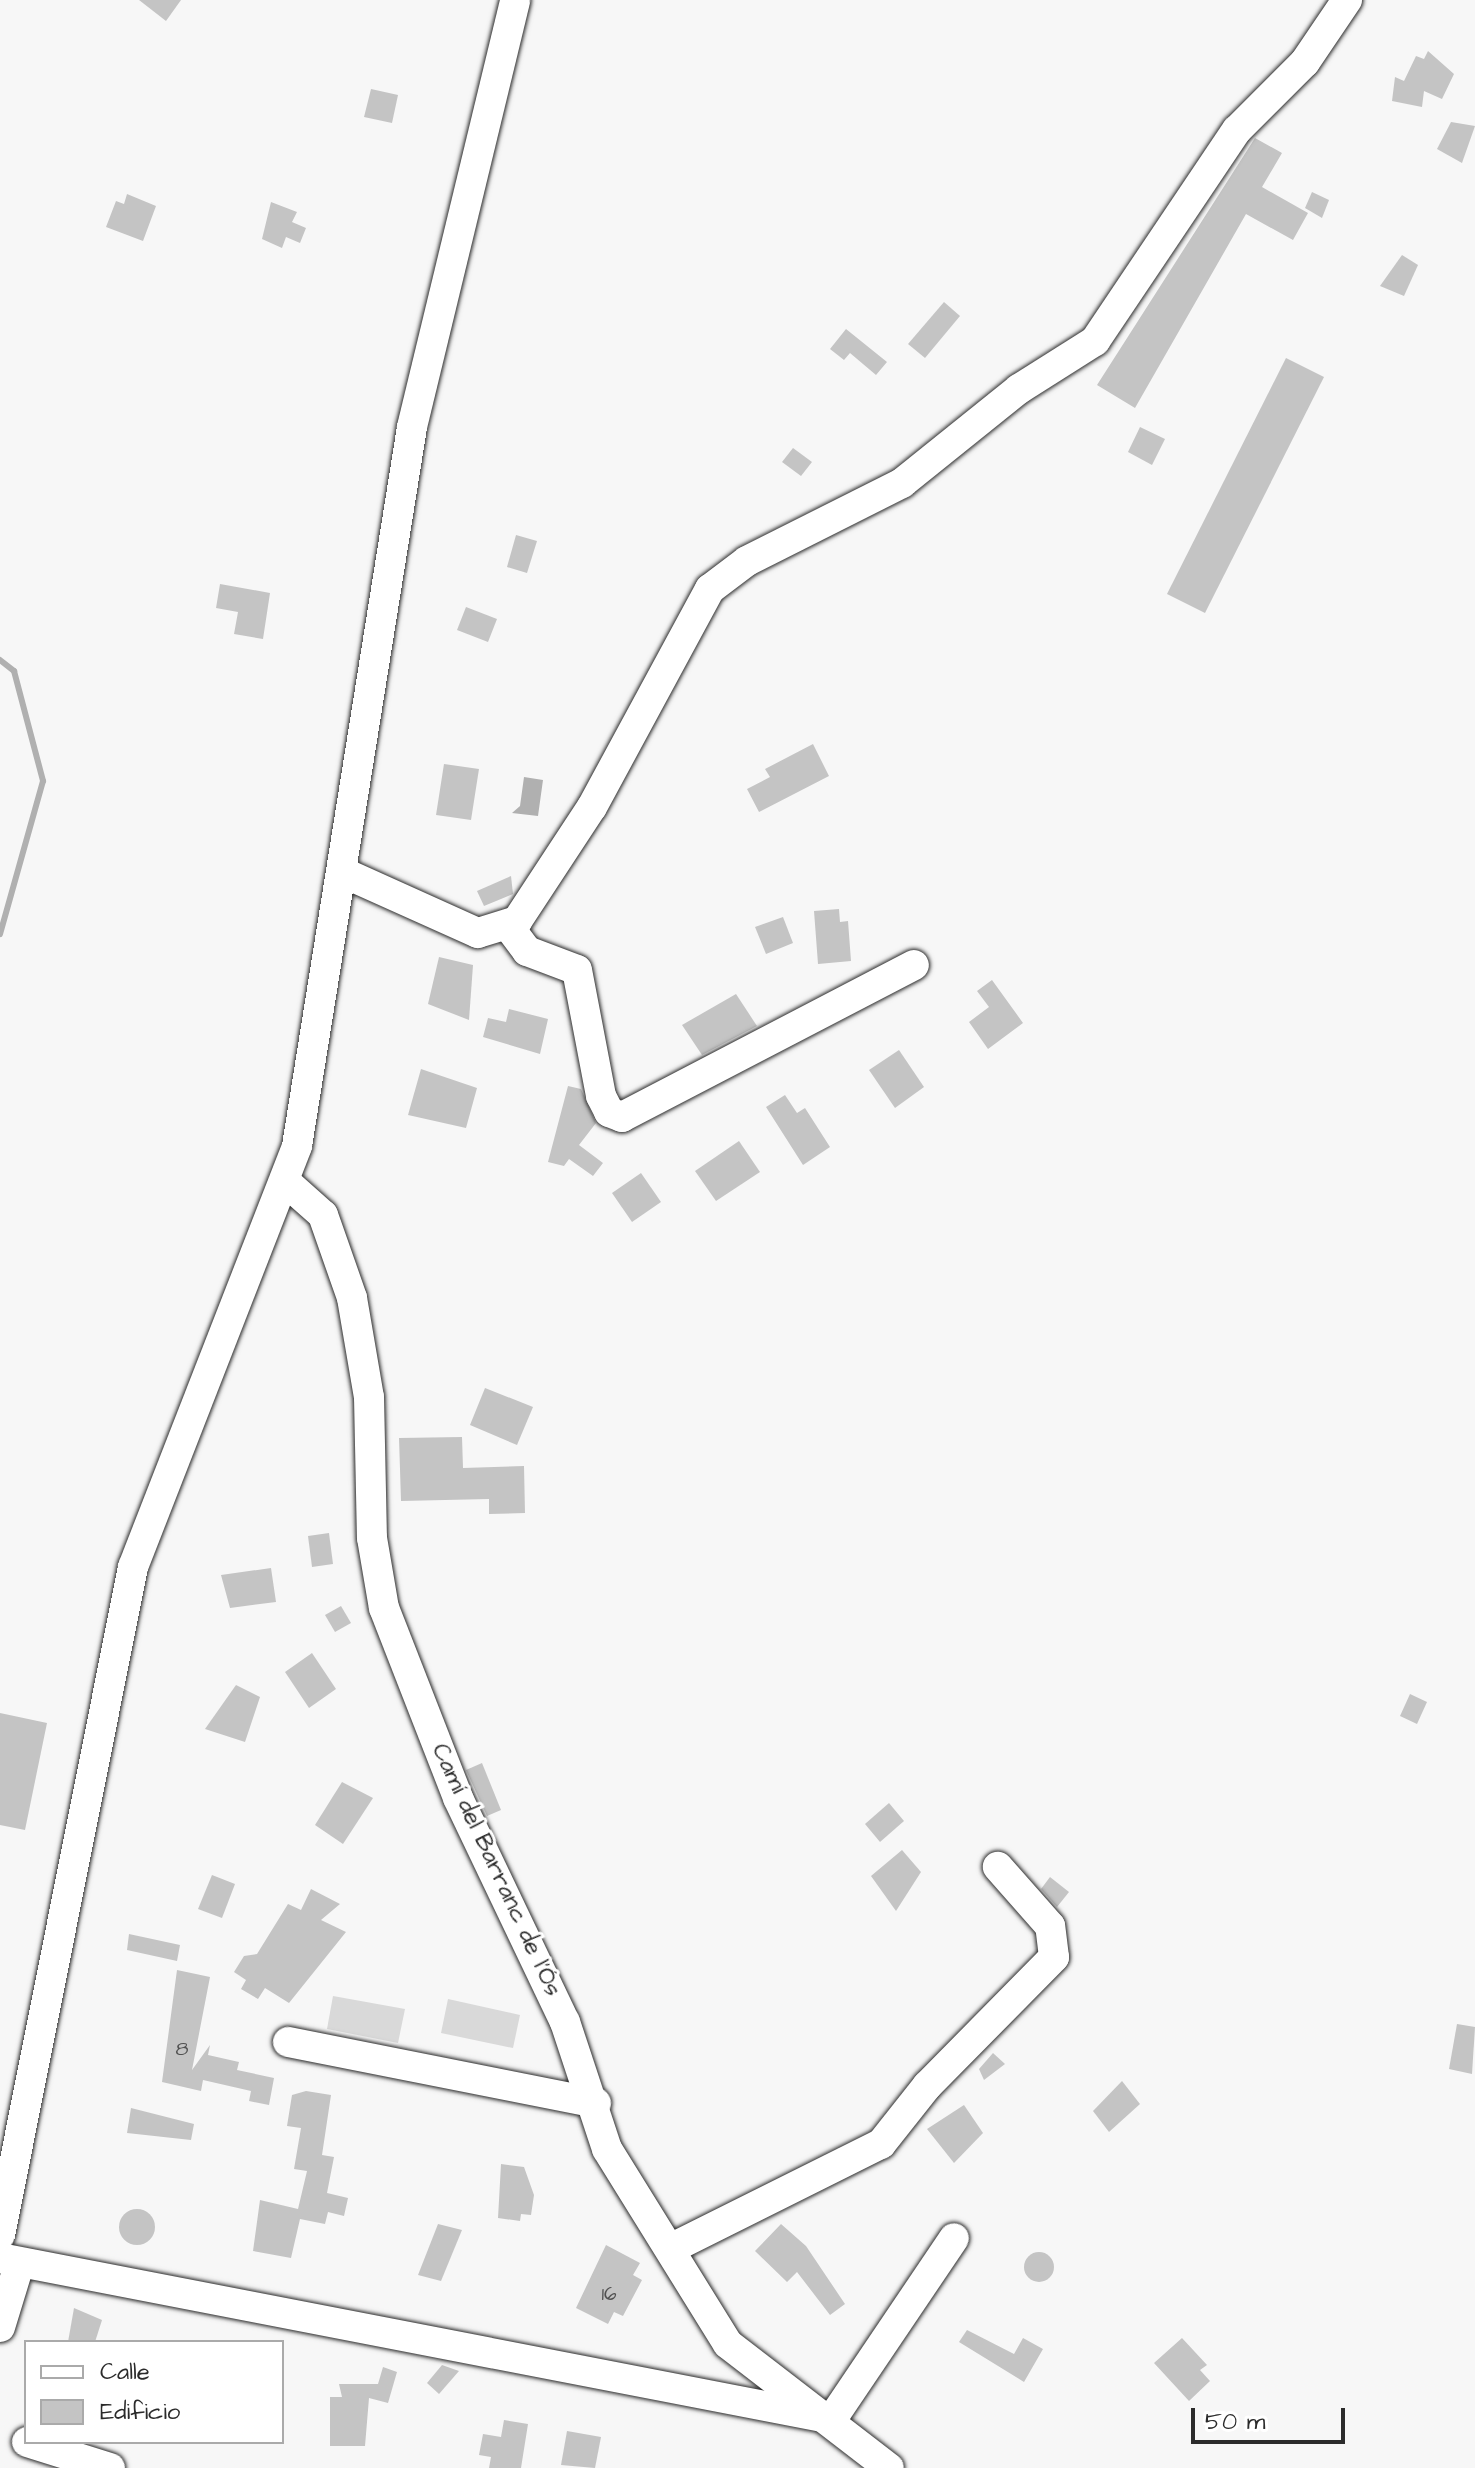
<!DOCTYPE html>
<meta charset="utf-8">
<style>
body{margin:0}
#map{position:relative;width:1475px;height:2468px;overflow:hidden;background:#f7f7f7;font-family:"Architects Daughter",sans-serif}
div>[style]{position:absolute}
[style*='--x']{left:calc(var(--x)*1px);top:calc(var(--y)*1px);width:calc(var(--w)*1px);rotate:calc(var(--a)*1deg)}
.green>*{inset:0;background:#d9d9d9}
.water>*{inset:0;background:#b0b0b0}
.stream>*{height:6px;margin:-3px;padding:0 3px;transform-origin:3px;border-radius:3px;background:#b0b0b0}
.building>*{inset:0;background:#c4c4c4}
.round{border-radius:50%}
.roads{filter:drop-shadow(0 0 2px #2b2b2b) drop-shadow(0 0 2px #2b2b2b)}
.minor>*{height:30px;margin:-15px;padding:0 15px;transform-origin:15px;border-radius:15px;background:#fff}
span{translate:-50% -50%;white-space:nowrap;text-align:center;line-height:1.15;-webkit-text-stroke:6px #fff;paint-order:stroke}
.number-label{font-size:20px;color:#515151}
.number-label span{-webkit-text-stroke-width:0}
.street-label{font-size:24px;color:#2b2b2b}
.legend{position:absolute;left:24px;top:2340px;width:260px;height:104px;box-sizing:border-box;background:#fff;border:2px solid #aaa;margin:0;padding:10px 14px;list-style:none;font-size:24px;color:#2b2b2b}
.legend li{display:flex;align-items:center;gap:16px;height:40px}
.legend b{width:40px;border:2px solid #aaa}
.scale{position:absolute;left:1191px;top:2408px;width:154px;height:36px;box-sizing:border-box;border:4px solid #2b2b2b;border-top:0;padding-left:10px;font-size:24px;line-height:28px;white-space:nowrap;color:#2b2b2b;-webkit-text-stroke:6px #fff;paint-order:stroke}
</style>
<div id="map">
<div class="green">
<div style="clip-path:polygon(333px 1996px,405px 2009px,398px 2043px,327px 2029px)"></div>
<div style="clip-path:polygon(448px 1999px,520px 2015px,513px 2048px,441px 2033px)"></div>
</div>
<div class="water">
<div style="clip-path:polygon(524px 777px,543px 780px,538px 816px,512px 813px,520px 806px)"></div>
</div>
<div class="stream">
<div style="--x:0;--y:660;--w:18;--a:38"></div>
<div style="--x:14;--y:671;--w:114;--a:75.2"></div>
<div style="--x:43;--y:781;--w:159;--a:105.7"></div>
</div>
<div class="building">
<div style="clip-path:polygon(139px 0,181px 0,166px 21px)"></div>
<div style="clip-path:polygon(1428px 51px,1454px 74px,1442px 99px,1424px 91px,1422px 107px,1392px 101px,1395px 77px,1404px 81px,1416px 56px,1424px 59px)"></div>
<div style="clip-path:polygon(371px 89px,398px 95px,392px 123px,364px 117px)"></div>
<div style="clip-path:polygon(1451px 122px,1475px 126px,1462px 163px,1437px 149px)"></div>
<div style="clip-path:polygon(1255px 138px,1282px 153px,1262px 187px,1308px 213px,1293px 240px,1246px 214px,1135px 408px,1097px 385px)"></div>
<div style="clip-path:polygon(1312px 192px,1329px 200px,1322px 218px,1305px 208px)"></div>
<div style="clip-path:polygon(127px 194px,156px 206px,143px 241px,106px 227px,116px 201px,124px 204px)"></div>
<div style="clip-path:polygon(271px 202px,297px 212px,292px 222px,306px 228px,300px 243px,286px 237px,282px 248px,262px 239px)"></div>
<div style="clip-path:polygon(1402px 255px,1418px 265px,1404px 296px,1380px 286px)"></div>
<div style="clip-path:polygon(944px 302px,960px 316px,925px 358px,908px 344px)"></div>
<div style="clip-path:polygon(846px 329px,887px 362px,876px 375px,850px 353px,844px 360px,830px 349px)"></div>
<div style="clip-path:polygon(1286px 358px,1324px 377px,1205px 613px,1167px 594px)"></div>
<div style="clip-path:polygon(1140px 427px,1165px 439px,1152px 465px,1128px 452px)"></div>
<div style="clip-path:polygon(793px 448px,812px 462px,801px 476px,782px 462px)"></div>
<div style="clip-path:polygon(516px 535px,537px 541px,527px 573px,507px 567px)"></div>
<div style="clip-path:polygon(220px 584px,270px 593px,263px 639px,234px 634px,238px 612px,216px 608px)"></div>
<div style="clip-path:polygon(466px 607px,497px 619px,488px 642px,457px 630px)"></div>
<div style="clip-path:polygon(813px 744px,829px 776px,759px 812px,747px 789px,770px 777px,765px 769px)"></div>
<div style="clip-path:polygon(444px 764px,479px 769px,471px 820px,436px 815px)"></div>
<div style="clip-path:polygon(511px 876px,513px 894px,484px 906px,477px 891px)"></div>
<div style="clip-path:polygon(839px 909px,840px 922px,848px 921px,851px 961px,818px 964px,814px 911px)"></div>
<div style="clip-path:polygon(783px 917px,793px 943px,766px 954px,755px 927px)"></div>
<div style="clip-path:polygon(439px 957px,473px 965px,469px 1020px,428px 1004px)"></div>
<div style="clip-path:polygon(992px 980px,1023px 1023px,988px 1049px,969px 1022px,989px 1007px,977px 991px)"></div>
<div style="clip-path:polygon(736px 994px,757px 1026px,702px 1055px,682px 1025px)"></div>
<div style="clip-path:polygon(509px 1009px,548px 1019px,540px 1054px,483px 1037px,488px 1018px,506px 1022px)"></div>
<div style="clip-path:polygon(899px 1050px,924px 1087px,895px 1108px,869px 1070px)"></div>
<div style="clip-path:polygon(421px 1069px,477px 1088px,466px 1128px,408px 1115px)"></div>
<div style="clip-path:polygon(568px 1086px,581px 1089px,596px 1123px,579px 1145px,603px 1163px,593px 1176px,569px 1159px,564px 1166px,548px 1162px)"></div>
<div style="clip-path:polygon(785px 1095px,797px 1113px,805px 1108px,830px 1147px,803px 1165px,766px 1107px)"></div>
<div style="clip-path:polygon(739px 1141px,760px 1172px,716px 1201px,695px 1171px)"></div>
<div style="clip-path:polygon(641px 1173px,661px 1202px,632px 1222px,612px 1193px)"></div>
<div style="clip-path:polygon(485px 1388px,533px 1407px,517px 1445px,470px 1425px)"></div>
<div style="clip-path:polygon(462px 1437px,463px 1468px,524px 1466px,525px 1513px,489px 1514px,489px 1499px,401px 1501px,399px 1438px)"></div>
<div style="clip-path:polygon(329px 1533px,333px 1564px,312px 1567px,308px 1536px)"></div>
<div style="clip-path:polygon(271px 1568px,276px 1602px,230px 1608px,221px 1575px)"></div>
<div style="clip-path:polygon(341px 1606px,351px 1623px,335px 1632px,325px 1615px)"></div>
<div style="clip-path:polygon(312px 1653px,336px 1689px,309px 1708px,285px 1672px)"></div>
<div style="clip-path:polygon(236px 1685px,260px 1697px,245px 1742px,205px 1729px)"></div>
<div style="clip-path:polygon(1410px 1694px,1427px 1702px,1417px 1724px,1400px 1716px)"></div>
<div style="clip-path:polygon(0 1713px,47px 1723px,25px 1830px,0 1825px)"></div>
<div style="clip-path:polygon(482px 1763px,501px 1810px,487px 1816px,466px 1770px)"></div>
<div style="clip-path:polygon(342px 1782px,373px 1798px,343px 1844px,315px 1825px)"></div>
<div style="clip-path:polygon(889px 1803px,904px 1821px,880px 1842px,865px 1824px)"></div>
<div style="clip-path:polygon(902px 1850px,921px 1872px,896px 1911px,871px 1876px)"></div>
<div style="clip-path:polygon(212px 1875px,235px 1884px,222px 1918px,198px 1909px)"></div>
<div style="clip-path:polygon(1050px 1877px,1069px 1892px,1057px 1907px,1041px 1889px)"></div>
<div style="clip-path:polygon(311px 1889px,340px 1904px,321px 1920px,346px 1932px,289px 2003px,265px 1988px,258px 1999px,241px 1989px,246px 1980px,234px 1972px,244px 1956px,257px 1954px,288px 1904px,301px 1910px)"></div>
<div style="clip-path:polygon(129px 1934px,180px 1945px,177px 1961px,127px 1950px)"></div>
<div style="clip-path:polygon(177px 1970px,210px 1977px,192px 2070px,210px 2045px,208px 2055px,239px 2062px,237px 2070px,274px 2078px,269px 2105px,249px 2101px,251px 2091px,203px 2080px,201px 2091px,162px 2082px)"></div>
<div style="clip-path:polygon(1457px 2024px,1475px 2027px,1472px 2074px,1449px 2069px)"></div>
<div style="clip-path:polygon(993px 2053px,1005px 2064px,984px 2080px,979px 2069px)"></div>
<div style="clip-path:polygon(1122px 2081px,1140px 2104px,1109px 2132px,1093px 2111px)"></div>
<div style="clip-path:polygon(306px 2091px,331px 2095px,322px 2155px,334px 2157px,327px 2193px,348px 2198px,344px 2216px,328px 2212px,325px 2224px,300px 2219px,291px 2258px,253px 2251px,260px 2200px,298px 2209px,307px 2171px,294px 2169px,301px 2128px,287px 2126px,292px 2095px)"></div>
<div style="clip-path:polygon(964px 2105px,983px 2133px,954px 2163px,927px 2129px)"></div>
<div style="clip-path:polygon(131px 2108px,194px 2124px,191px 2140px,127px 2133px)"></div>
<div style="clip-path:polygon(501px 2164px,524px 2167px,534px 2195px,531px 2215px,521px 2214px,520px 2221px,498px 2218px)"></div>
<div class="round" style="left:119px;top:2209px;width:36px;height:36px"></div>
<div style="clip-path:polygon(438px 2224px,462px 2230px,441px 2281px,418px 2275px)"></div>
<div style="clip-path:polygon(781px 2224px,806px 2246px,845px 2304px,830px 2315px,797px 2272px,787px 2282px,755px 2251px)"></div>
<div style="clip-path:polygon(606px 2245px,640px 2263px,633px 2275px,642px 2280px,623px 2316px,614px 2312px,608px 2324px,576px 2308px)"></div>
<div class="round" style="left:1024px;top:2252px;width:30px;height:30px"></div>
<div style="clip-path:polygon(74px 2308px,102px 2320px,95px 2342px,68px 2342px)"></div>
<div style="clip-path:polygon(967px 2330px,1014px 2354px,1023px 2338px,1043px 2349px,1024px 2382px,959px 2342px)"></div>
<div style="clip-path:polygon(1182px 2338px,1207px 2365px,1200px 2370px,1210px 2381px,1189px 2401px,1154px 2363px)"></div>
<div style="clip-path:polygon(442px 2365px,459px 2371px,439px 2394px,427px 2383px)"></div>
<div style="clip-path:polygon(383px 2367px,397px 2372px,388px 2403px,369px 2398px,365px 2446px,330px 2446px,330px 2397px,342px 2397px,339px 2384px,378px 2384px)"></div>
<div style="clip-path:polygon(504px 2420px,528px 2424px,521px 2468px,489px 2468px,491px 2457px,479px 2455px,483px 2434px,501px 2437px)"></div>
<div style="clip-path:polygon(567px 2431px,601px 2437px,595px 2468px,561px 2465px)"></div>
</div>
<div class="roads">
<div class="minor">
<div style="--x:342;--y:872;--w:149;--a:24.2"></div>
<div style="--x:478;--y:933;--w:41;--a:-17.1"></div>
<div style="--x:517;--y:921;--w:136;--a:-56.7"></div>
<div style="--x:592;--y:807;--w:248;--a:-61.6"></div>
<div style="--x:710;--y:589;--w:46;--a:-37.1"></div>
<div style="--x:747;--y:561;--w:174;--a:-26.7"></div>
<div style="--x:902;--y:483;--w:150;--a:-38.8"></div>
<div style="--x:1019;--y:389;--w:90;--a:-32.3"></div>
<div style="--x:1095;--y:341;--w:254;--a:-56.1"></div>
<div style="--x:1237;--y:130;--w:96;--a:-45"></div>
<div style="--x:1305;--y:62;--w:75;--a:-55.9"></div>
<div style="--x:509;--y:927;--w:30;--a:53"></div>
<div style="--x:527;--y:951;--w:53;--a:20.8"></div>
<div style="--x:577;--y:970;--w:128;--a:79.2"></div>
<div style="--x:601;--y:1096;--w:18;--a:63"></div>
<div style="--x:609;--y:1112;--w:14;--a:21"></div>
<div style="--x:622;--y:1117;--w:329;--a:-27.5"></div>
<div style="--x:287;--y:1183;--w:48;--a:41.6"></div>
<div style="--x:323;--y:1215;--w:88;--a:70.7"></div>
<div style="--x:352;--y:1298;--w:100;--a:80.3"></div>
<div style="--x:369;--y:1397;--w:141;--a:88.8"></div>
<div style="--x:372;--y:1538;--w:71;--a:80.3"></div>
<div style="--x:384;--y:1608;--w:204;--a:68.7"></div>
<div style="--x:458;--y:1798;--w:248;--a:64.5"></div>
<div style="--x:565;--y:2022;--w:134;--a:71.7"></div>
<div style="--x:607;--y:2149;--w:229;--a:58.2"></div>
<div style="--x:728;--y:2344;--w:203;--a:37.6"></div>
<div style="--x:288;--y:2042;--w:314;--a:11.2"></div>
<div style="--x:0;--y:2235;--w:681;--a:-78.74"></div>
<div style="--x:133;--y:1567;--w:452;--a:-68.7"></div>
<div style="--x:297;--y:1146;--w:728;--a:-80.91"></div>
<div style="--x:412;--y:427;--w:439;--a:-76.4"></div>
<div style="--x:670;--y:2249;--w:236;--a:-26.5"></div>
<div style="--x:881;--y:2144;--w:74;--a:-51.6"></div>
<div style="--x:927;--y:2086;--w:181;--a:-45.4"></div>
<div style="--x:1054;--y:1957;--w:31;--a:-97"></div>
<div style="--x:1050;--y:1926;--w:79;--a:-131.4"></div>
<div style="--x:0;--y:2258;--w:847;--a:10.95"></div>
<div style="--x:832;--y:2419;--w:218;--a:-56"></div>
<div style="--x:0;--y:2327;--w:65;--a:-73"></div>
<div style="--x:27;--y:2442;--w:87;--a:17.4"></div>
</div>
</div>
<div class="number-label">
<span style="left:182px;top:2049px">8</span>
<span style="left:609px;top:2294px">16</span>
</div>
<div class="street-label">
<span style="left:496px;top:1870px;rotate:65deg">Camí del Barranc de l'Ós</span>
</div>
<ul class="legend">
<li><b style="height:10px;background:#fff"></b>Calle</li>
<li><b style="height:22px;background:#c4c4c4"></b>Edificio</li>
</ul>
<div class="scale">50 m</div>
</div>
